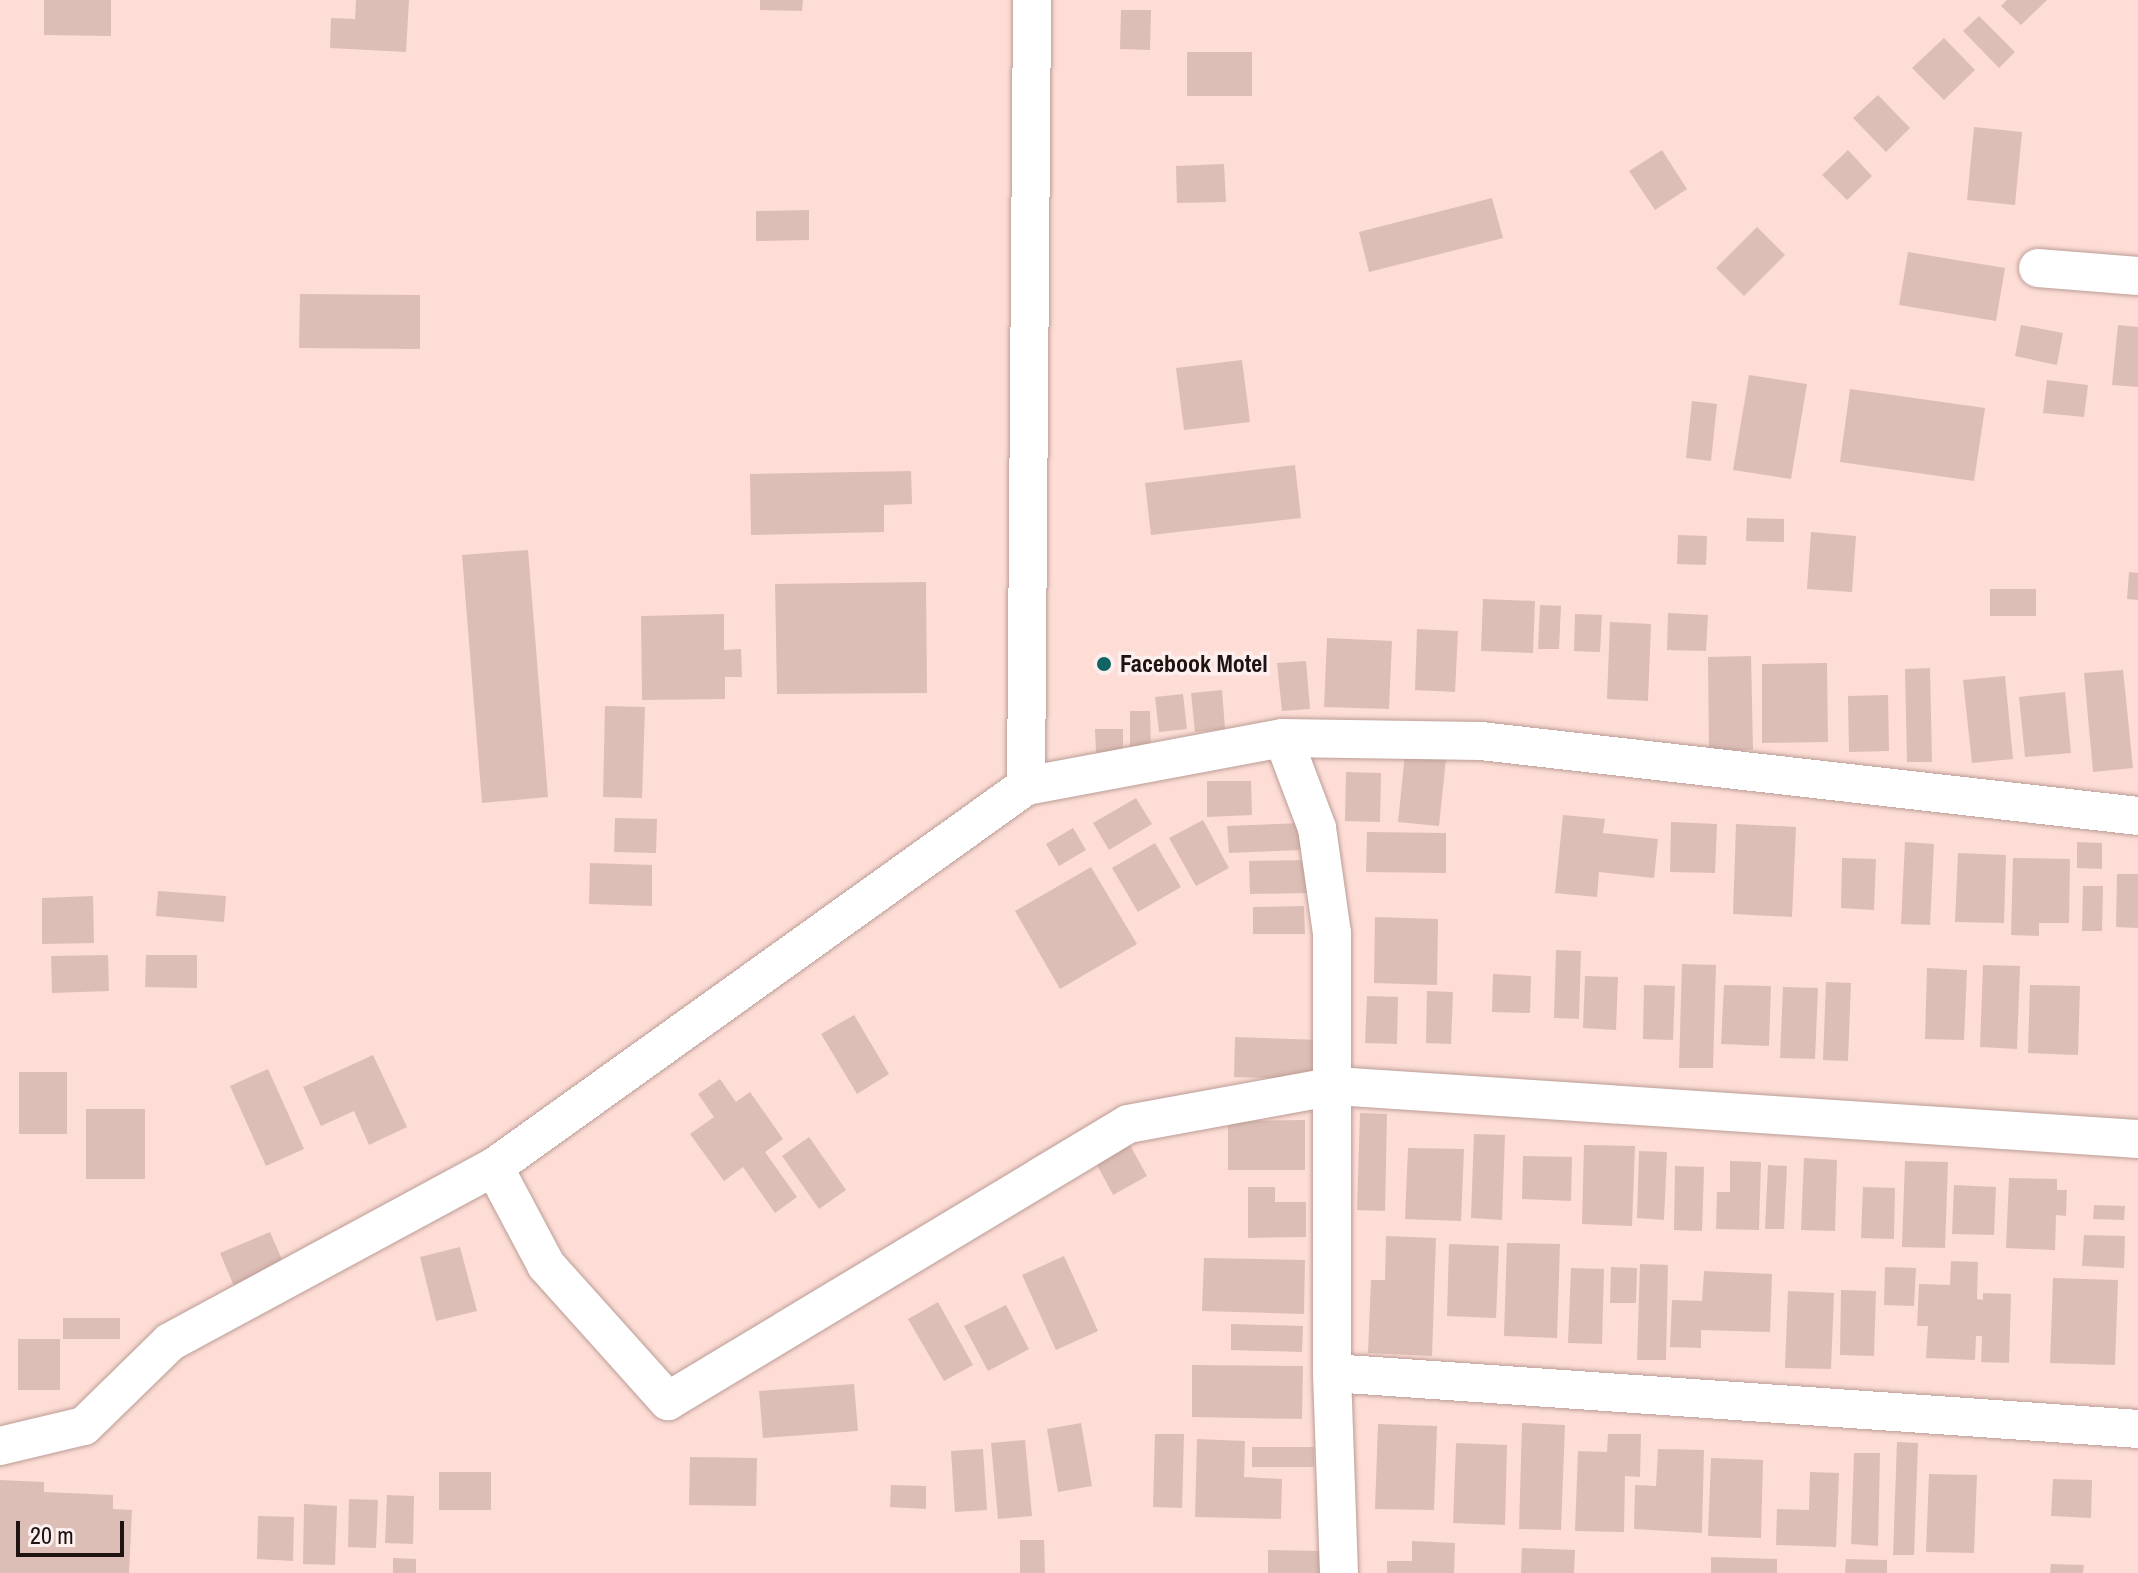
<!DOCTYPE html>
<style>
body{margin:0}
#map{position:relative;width:2138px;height:1573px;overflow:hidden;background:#fdddd6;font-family:"Archivo Narrow",sans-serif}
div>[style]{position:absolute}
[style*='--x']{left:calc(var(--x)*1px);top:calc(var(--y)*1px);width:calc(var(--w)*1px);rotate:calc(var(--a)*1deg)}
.building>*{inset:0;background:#ddbeb7}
.roads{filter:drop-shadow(0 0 2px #bb9d96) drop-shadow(0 0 2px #bb9d96)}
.minor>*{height:38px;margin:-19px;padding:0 19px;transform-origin:19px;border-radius:19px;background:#fff}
.dots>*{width:22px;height:22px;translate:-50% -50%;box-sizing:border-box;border:4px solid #fdefed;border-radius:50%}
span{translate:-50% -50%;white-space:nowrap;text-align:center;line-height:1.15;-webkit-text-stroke:7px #fdefed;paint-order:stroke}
.poi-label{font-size:24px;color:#1e1311;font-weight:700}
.left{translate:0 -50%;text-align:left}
.scale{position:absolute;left:16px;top:1521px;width:108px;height:36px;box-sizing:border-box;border:4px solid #1e1311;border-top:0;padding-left:10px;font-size:24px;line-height:28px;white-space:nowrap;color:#1e1311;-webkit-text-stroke:6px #fdefed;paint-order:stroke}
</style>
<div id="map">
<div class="building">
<div style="clip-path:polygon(44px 0,111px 0,111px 36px,44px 35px)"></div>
<div style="clip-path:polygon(356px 0,409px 0,406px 52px,330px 48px,331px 18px,355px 19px)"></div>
<div style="clip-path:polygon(760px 0,803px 0,802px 11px,760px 10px)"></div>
<div style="clip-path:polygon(2007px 0,2047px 0,2021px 25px,2001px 6px)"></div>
<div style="clip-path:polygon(1121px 10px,1151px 10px,1150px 50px,1120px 49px)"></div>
<div style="clip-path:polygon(1979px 16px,2015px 52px,1999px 68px,1963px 31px)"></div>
<div style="clip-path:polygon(1944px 38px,1975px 70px,1944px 100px,1912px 68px)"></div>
<div style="clip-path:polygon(1187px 52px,1252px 52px,1252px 96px,1187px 96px)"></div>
<div style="clip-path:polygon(1878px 95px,1910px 128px,1886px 152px,1853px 118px)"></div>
<div style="clip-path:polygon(1974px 127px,2022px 132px,2015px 205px,1967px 200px)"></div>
<div style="clip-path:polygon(1662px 150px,1687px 189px,1655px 210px,1629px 171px)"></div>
<div style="clip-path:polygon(1848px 150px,1872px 176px,1847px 200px,1822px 175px)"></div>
<div style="clip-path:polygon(1224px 164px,1226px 202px,1177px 203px,1176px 166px)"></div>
<div style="clip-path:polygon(1492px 198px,1503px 238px,1369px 272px,1359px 232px)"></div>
<div style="clip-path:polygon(809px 210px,809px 240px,756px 241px,756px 211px)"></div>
<div style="clip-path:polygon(1757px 227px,1785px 255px,1744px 296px,1716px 268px)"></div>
<div style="clip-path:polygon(1908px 252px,2005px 268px,1996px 321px,1899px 305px)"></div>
<div style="clip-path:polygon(300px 294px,420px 295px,420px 349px,299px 348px)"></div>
<div style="clip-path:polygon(2021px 325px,2063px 333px,2057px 365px,2015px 356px)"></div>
<div style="clip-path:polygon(2118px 325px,2138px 327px,2138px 387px,2112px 385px)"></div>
<div style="clip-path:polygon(1242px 360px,1250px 422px,1184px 430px,1176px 368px)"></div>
<div style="clip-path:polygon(1749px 375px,1807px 384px,1791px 479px,1733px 470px)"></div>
<div style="clip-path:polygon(2047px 380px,2088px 385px,2084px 417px,2043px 413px)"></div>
<div style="clip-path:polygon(1850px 389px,1985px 408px,1974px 481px,1840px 462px)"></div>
<div style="clip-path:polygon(1692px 401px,1717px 404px,1711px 461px,1686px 458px)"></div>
<div style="clip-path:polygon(1295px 465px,1301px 518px,1151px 535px,1145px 483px)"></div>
<div style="clip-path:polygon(911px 471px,912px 504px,884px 505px,884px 532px,751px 535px,750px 474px)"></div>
<div style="clip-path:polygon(1747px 518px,1784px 519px,1784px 542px,1746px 541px)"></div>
<div style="clip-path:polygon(1811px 532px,1856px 536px,1852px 592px,1807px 589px)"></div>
<div style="clip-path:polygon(1678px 535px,1707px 536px,1706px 565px,1677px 564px)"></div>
<div style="clip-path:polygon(528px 550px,548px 797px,482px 803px,462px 555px)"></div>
<div style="clip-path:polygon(2129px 572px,2138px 573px,2138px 600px,2127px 599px)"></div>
<div style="clip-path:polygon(926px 582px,927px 693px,777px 694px,775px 584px)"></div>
<div style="clip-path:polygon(1990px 589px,2036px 589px,2036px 616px,1990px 616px)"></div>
<div style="clip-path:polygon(1483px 599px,1535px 601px,1533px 653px,1481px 651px)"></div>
<div style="clip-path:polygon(1540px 605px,1561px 606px,1559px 649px,1538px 649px)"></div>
<div style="clip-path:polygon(1668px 613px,1708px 615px,1706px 651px,1667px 650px)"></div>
<div style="clip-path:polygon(724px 614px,724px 650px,741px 649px,742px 677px,725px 677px,725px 699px,642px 700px,641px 616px)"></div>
<div style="clip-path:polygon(1575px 614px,1602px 615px,1600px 652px,1574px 651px)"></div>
<div style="clip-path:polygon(1610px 622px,1651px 624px,1648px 701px,1607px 699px)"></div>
<div style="clip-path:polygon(1417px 629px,1458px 631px,1455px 692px,1415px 690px)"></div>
<div style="clip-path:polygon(1327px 638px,1392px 641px,1389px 709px,1324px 707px)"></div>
<div style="clip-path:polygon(1751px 656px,1753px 750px,1709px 751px,1708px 657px)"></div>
<div style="clip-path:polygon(1306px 661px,1310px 709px,1282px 711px,1277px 663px)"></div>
<div style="clip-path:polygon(1827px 663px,1828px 742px,1762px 743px,1762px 664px)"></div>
<div style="clip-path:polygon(1930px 668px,1932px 762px,1907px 762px,1905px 669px)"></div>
<div style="clip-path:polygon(2123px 670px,2133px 768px,2093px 772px,2084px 673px)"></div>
<div style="clip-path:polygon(2005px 676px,2013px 759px,1972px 763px,1963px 680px)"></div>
<div style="clip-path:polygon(1222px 690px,1225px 729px,1195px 732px,1191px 693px)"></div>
<div style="clip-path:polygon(2065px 692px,2071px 753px,2025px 757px,2019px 697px)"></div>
<div style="clip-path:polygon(1183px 694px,1187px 729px,1159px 732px,1155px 697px)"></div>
<div style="clip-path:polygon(1888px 695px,1889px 751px,1849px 752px,1848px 696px)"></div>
<div style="clip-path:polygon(605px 706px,645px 707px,642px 798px,603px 797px)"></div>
<div style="clip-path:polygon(1130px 711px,1150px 711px,1151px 749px,1130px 750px)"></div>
<div style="clip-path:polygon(1095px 729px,1123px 729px,1123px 753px,1096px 753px)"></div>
<div style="clip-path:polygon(1405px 754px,1446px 759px,1439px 826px,1398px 822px)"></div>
<div style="clip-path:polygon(1346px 772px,1381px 773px,1380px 822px,1345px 821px)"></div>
<div style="clip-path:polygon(1207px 781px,1251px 781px,1252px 815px,1207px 817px)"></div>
<div style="clip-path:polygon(1136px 798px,1152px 824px,1109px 850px,1093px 823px)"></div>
<div style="clip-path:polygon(1563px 815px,1605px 819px,1603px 833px,1658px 839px,1654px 878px,1599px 872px,1597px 897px,1555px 893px)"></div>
<div style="clip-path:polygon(615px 818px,657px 819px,656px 853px,614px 852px)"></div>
<div style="clip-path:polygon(1203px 820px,1229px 868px,1196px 886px,1169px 838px)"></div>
<div style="clip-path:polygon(1671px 822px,1717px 824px,1715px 873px,1670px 872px)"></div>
<div style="clip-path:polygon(1302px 823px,1303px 850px,1229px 853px,1227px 826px)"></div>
<div style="clip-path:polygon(1736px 824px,1796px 827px,1792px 917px,1733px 914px)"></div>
<div style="clip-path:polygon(1073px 828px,1086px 850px,1059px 866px,1046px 844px)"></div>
<div style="clip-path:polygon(1367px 832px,1446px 833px,1446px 873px,1366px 872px)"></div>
<div style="clip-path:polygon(1905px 842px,1934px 844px,1930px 925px,1901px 924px)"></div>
<div style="clip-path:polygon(2077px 842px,2102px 843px,2102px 869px,2077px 868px)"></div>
<div style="clip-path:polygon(1155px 843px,1181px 887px,1138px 912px,1112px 868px)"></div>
<div style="clip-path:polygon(1958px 853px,2006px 855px,2004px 923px,1955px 922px)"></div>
<div style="clip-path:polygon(1842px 858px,1876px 859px,1874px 910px,1841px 908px)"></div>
<div style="clip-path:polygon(2013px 858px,2070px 859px,2069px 923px,2039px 923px,2039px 936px,2011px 935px)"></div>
<div style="clip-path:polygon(1306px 860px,1307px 893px,1250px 894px,1249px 861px)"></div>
<div style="clip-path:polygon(590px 863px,652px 865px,652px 906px,589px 904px)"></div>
<div style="clip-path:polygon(1091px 867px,1137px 944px,1060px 989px,1015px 911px)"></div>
<div style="clip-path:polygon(2117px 874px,2138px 874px,2138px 928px,2116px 927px)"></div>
<div style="clip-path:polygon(2083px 886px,2103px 886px,2102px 931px,2082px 931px)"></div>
<div style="clip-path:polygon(158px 891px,226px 896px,224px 922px,156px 916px)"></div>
<div style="clip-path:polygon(93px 896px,94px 943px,42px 944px,42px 898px)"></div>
<div style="clip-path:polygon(1304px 906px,1305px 934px,1253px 934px,1253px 907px)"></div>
<div style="clip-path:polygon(1375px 917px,1438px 919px,1437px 985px,1374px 983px)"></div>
<div style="clip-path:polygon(1556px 950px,1581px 951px,1579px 1019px,1554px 1018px)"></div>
<div style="clip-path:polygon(108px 955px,109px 991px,52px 993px,51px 956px)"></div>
<div style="clip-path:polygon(146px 955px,197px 955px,197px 988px,145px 987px)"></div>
<div style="clip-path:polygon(1682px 964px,1716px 965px,1713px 1068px,1679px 1068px)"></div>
<div style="clip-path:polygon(1983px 965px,2020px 966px,2017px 1049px,1980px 1047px)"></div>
<div style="clip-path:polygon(1927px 968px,1967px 970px,1964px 1040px,1925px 1039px)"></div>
<div style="clip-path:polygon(1493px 974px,1531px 976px,1530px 1013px,1492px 1012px)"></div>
<div style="clip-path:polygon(1585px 976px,1618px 977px,1616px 1030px,1583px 1028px)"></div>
<div style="clip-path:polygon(1826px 982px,1851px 983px,1848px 1061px,1823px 1060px)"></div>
<div style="clip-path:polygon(1644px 985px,1675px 986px,1673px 1040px,1643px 1039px)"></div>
<div style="clip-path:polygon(1724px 985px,1771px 986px,1769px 1046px,1721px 1044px)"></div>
<div style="clip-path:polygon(2030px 985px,2080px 986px,2078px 1055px,2028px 1053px)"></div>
<div style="clip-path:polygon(1783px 987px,1818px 988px,1815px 1059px,1780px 1058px)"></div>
<div style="clip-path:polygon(1427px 991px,1453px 992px,1451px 1044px,1426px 1043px)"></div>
<div style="clip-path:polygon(1367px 996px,1398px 997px,1397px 1044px,1365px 1043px)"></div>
<div style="clip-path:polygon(854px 1015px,889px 1074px,857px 1094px,821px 1034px)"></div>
<div style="clip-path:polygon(1235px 1037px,1320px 1040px,1318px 1080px,1234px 1077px)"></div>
<div style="clip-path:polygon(373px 1055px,407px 1127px,369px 1145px,354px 1111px,321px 1126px,303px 1087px)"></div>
<div style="clip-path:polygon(268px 1069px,304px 1149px,266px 1166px,230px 1086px)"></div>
<div style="clip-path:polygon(19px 1072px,67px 1072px,67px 1134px,19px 1134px)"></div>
<div style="clip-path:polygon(720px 1079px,736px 1102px,750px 1092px,783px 1139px,765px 1152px,797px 1197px,775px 1213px,743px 1167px,724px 1181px,690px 1134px,714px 1117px,698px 1094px)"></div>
<div style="clip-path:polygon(86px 1109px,145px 1109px,145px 1179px,86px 1179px)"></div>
<div style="clip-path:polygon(1360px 1113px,1387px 1114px,1385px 1211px,1357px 1210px)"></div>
<div style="clip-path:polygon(1305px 1120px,1305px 1170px,1228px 1170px,1228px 1121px)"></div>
<div style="clip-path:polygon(1474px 1134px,1505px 1135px,1502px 1220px,1471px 1218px)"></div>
<div style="clip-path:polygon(809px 1137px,846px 1190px,819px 1209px,782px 1156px)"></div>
<div style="clip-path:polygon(1130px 1145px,1147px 1176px,1113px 1195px,1096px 1163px)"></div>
<div style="clip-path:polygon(1584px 1145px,1635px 1146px,1632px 1226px,1582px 1224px)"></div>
<div style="clip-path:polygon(1408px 1148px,1464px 1149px,1461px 1221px,1405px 1219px)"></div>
<div style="clip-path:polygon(1639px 1151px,1667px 1152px,1664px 1220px,1637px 1218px)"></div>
<div style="clip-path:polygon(1523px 1156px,1572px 1157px,1571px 1201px,1522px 1199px)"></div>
<div style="clip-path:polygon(1804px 1158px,1837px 1160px,1835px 1231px,1801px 1230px)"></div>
<div style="clip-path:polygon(1730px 1161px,1761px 1162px,1759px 1230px,1716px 1229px,1717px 1192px,1730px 1192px)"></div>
<div style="clip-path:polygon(1905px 1161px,1948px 1162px,1945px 1248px,1902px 1247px)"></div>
<div style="clip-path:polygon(1768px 1165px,1787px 1166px,1784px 1229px,1765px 1229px)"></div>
<div style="clip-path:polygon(1675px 1166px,1704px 1167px,1702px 1231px,1674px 1230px)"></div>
<div style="clip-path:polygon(2009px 1178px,2057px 1179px,2057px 1190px,2067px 1190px,2066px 1216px,2056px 1215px,2055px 1250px,2006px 1248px)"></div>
<div style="clip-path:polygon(1954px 1185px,1996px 1187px,1994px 1235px,1952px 1234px)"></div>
<div style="clip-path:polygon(1248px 1187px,1275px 1187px,1275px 1202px,1306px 1202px,1306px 1237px,1248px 1238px)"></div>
<div style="clip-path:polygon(1863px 1187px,1895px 1188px,1894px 1239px,1861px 1238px)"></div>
<div style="clip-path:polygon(2094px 1205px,2125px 1206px,2124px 1220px,2093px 1219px)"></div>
<div style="clip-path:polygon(270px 1232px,287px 1271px,236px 1291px,220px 1253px)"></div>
<div style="clip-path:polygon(2084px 1235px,2125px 1236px,2124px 1268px,2082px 1266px)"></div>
<div style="clip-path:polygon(1386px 1236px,1436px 1238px,1432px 1356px,1368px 1353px,1371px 1280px,1385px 1280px)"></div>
<div style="clip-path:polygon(1507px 1243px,1560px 1244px,1557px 1338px,1504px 1336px)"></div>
<div style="clip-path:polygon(1449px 1244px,1499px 1246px,1496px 1318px,1447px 1316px)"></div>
<div style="clip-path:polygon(460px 1247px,477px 1311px,436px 1321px,420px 1257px)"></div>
<div style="clip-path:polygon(1064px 1256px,1098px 1331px,1056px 1350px,1022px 1275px)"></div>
<div style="clip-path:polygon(1204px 1258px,1305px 1260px,1304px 1314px,1202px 1311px)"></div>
<div style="clip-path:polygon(1951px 1261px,1978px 1262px,1977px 1299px,1983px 1300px,1983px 1293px,2011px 1294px,2009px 1363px,1981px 1362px,1982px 1336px,1976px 1336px,1975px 1360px,1926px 1358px,1928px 1326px,1917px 1326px,1919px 1284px,1950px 1285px)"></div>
<div style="clip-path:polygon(1640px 1264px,1668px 1265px,1666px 1360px,1637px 1360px)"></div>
<div style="clip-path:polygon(1611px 1267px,1637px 1268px,1636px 1303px,1610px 1303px)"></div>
<div style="clip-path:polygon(1885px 1267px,1916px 1268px,1914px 1306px,1884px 1305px)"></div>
<div style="clip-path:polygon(1571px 1268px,1604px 1269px,1602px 1344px,1568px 1343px)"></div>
<div style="clip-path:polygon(1704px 1271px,1772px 1274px,1770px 1332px,1701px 1330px,1701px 1348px,1670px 1347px,1672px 1300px,1702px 1301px)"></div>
<div style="clip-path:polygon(2053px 1278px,2118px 1280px,2115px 1365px,2050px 1363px)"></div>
<div style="clip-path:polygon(1841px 1290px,1876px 1291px,1874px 1356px,1840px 1355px)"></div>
<div style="clip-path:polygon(1788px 1291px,1834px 1293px,1831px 1369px,1785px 1368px)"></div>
<div style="clip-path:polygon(938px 1302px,973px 1365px,944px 1381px,908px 1319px)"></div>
<div style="clip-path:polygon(1006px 1305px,1029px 1349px,988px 1371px,964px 1326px)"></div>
<div style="clip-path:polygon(63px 1318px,120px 1318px,120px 1339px,63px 1339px)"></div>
<div style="clip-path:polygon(1231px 1324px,1303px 1326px,1302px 1352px,1231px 1350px)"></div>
<div style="clip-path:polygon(18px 1339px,60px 1339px,60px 1390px,18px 1390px)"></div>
<div style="clip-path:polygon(1192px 1365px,1303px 1366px,1302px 1419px,1192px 1417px)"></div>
<div style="clip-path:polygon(854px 1384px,858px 1431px,763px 1438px,759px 1391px)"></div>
<div style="clip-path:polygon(1081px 1423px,1092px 1486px,1058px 1492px,1047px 1429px)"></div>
<div style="clip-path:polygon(1522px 1423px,1565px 1425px,1561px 1530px,1519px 1529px)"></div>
<div style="clip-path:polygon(1378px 1424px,1437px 1426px,1434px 1510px,1375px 1509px)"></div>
<div style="clip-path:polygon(1155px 1434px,1184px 1434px,1182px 1508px,1153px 1507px)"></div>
<div style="clip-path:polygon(1608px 1434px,1641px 1434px,1640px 1477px,1625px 1476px,1624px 1532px,1575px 1531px,1578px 1451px,1607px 1452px)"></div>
<div style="clip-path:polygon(1197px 1439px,1245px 1441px,1244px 1477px,1282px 1479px,1281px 1519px,1195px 1517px)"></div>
<div style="clip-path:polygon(1025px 1440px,1032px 1516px,998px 1519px,991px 1443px)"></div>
<div style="clip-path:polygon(1897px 1442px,1918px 1443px,1914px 1555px,1893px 1555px)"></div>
<div style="clip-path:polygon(1456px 1443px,1507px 1445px,1505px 1525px,1453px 1523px)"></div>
<div style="clip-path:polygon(1252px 1447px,1314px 1447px,1314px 1467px,1252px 1467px)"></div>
<div style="clip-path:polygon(983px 1449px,987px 1510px,955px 1512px,951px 1451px)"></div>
<div style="clip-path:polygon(1658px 1449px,1704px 1450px,1702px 1533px,1634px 1529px,1635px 1485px,1656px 1486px)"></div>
<div style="clip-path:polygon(1854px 1453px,1880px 1453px,1878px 1546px,1851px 1544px)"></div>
<div style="clip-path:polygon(690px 1457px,757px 1458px,756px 1506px,689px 1505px)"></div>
<div style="clip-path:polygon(1711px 1458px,1763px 1460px,1761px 1538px,1708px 1536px)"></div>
<div style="clip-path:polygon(439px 1472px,491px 1472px,491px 1510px,439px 1510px)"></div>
<div style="clip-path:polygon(1810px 1472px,1839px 1473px,1836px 1547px,1776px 1545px,1777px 1509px,1809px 1510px)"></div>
<div style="clip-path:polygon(1929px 1474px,1977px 1475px,1974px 1553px,1926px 1552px)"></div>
<div style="clip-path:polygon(2053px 1479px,2092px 1480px,2091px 1518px,2051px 1516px)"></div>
<div style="clip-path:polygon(0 1480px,44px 1482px,44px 1492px,113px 1495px,113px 1509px,132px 1510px,129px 1573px,0 1573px)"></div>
<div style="clip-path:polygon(891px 1485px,926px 1486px,926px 1509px,890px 1507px)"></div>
<div style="clip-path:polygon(387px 1495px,414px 1496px,413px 1544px,385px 1543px)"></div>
<div style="clip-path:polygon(349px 1499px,378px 1500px,376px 1548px,348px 1547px)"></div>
<div style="clip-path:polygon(304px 1504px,337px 1506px,335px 1565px,303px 1564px)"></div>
<div style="clip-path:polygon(258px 1516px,294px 1517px,293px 1561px,257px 1559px)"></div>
<div style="clip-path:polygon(1020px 1540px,1044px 1540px,1045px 1573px,1020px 1573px)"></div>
<div style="clip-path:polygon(1412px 1541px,1455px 1543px,1454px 1573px,1387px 1573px,1387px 1561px,1412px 1561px)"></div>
<div style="clip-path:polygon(1522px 1548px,1575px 1550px,1574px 1573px,1521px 1573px)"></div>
<div style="clip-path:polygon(1268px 1550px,1321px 1551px,1320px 1573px,1268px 1573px)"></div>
<div style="clip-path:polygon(1711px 1557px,1777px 1559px,1777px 1573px,1711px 1573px)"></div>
<div style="clip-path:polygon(393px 1558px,416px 1559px,416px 1573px,393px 1573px)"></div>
<div style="clip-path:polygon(1846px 1559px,1887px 1560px,1887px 1573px,1845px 1573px)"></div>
<div style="clip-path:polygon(2051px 1564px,2084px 1565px,2083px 1573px,2050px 1573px)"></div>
</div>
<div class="roads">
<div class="minor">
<div style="--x:2038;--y:268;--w:100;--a:4.6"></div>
<div style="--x:1283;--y:738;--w:96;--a:69.3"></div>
<div style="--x:1317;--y:828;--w:106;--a:81.9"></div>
<div style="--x:1332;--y:933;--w:440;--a:90"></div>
<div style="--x:1332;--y:1373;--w:200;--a:88"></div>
<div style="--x:1026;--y:786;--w:786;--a:-89.56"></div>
<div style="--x:494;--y:1167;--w:111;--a:62"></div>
<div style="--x:546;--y:1265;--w:183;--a:48.1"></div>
<div style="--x:668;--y:1401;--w:537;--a:-31.06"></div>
<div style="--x:1128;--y:1124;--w:210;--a:-10.4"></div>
<div style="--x:1335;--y:1086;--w:805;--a:3.78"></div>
<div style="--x:1332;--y:1373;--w:808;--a:3.97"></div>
<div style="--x:0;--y:1446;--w:86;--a:-13.4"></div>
<div style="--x:84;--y:1426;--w:120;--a:-44.3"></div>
<div style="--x:170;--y:1342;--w:368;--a:-28.4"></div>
<div style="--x:494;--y:1167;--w:654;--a:-35.61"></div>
<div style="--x:1026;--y:786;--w:261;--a:-10.6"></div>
<div style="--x:1283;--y:738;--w:198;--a:0.9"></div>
<div style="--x:1481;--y:741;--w:661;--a:6.51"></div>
</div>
</div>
<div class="dots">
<div style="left:1104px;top:664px;background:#126364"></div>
</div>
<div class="poi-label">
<span class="left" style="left:1120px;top:664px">Facebook Motel</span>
</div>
<div class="scale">20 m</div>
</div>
